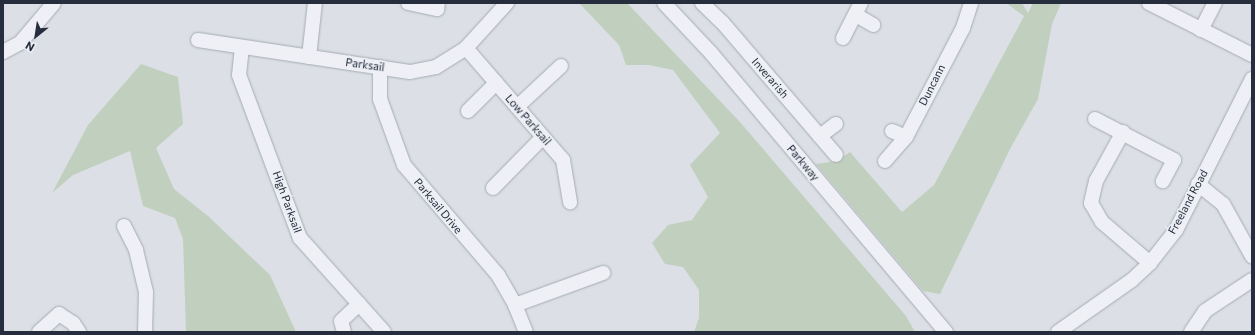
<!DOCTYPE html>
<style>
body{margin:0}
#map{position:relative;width:1255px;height:335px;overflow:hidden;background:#dce0e6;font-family:Commissioner,sans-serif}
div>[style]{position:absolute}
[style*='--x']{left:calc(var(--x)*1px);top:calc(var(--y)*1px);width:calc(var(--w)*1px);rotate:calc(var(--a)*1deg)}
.green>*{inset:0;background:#c1d0be}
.roads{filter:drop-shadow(0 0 1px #a5aab3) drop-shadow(0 0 1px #a5aab3)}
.minor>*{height:14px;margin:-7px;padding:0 7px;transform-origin:7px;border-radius:7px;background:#eff0f5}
span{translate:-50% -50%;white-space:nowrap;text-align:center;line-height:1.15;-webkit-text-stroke:3px #ebeef4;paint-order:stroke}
.street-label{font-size:11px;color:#262d3c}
.frame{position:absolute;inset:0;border:4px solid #262d3c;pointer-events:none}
.north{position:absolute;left:16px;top:16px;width:40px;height:40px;-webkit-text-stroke:3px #ebeef4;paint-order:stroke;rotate:210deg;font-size:11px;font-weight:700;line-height:16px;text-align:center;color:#262d3c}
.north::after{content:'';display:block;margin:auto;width:14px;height:18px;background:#262d3c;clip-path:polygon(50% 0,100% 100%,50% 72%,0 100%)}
</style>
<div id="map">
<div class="green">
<div style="clip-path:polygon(579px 3px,628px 4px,740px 122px,906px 316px,915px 332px,694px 332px,699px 318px,699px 290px,683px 267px,665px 264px,652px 243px,668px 225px,692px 220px,708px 197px,690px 165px,720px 133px,673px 70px,649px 65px,626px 65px,619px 45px)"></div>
<div style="clip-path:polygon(1006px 3px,1022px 3px,1028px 13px,1033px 3px,1061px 3px,1052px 24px,1038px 99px,1010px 149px,940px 294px,923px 291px,816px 164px,837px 161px,850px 152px,902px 212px,934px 185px,1024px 16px)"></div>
<div style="clip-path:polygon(141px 64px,178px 77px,183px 124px,156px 148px,174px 189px,208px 216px,270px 275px,296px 332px,186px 332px,183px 239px,175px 218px,143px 206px,130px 151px,73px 175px,52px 193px,88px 125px)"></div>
</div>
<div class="roads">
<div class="minor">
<div style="--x:408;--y:3;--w:30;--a:12"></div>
<div style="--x:437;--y:9;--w:6;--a:-81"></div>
<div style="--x:664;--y:3;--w:69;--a:46.8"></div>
<div style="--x:711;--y:53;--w:365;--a:49.9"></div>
<div style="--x:702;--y:3;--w:28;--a:44"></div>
<div style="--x:722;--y:22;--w:175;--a:49.4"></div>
<div style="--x:1149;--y:3;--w:115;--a:26.8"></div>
<div style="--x:856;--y:15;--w:20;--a:30"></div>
<div style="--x:1201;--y:30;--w:30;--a:-63"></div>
<div style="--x:843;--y:38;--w:39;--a:-63"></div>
<div style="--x:198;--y:40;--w:214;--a:8.6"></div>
<div style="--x:410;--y:72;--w:26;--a:-11"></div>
<div style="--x:436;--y:67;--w:36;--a:-32"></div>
<div style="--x:466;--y:48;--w:61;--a:-47.7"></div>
<div style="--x:242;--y:47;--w:28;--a:96"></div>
<div style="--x:239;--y:75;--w:174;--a:69.5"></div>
<div style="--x:300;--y:238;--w:126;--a:48.2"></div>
<div style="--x:466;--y:48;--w:148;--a:49.1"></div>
<div style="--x:563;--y:160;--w:43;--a:80.5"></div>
<div style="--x:3;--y:52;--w:19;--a:-28"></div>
<div style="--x:20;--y:43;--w:52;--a:-49.6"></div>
<div style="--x:309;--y:57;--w:54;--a:-83.7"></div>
<div style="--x:380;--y:67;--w:32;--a:90"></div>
<div style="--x:380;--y:99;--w:70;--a:70"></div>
<div style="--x:404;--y:165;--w:145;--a:49.5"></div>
<div style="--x:498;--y:275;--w:34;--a:60"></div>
<div style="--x:515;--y:305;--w:29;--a:68"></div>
<div style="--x:517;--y:107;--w:60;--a:-43"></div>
<div style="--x:468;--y:111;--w:40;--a:-45"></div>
<div style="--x:1095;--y:119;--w:89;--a:27.4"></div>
<div style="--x:1174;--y:160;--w:24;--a:118"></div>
<div style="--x:892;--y:131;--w:15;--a:23"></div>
<div style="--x:1123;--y:132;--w:56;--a:118.9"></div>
<div style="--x:1096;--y:181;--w:23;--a:103"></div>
<div style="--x:1091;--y:203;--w:22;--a:60"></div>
<div style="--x:1102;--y:222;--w:63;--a:40.5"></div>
<div style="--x:820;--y:136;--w:20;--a:-37"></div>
<div style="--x:885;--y:161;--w:32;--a:-49"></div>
<div style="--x:906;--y:137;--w:123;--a:-62.4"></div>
<div style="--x:963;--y:28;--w:26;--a:-72"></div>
<div style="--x:1198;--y:184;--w:32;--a:39"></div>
<div style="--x:1223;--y:204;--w:60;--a:60.9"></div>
<div style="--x:493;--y:188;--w:71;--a:-45.6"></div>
<div style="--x:124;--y:226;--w:27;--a:63"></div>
<div style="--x:136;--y:250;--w:43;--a:76.6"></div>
<div style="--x:146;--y:292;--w:40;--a:91.4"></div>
<div style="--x:515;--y:305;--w:94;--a:-20"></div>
<div style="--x:39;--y:332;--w:27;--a:-42"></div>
<div style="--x:59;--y:314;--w:17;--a:33"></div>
<div style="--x:73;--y:323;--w:11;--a:56"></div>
<div style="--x:344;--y:332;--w:11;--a:-105"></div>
<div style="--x:341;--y:321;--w:25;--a:-43"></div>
<div style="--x:1058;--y:332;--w:90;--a:-35.1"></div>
<div style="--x:1132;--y:280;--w:25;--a:-43"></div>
<div style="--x:1150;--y:263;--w:42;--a:-51.8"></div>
<div style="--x:1176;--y:230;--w:169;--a:-63.3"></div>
<div style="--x:1191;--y:332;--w:25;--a:-56"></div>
<div style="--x:1205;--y:311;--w:56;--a:-33.4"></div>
</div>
</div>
<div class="street-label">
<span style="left:365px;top:65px;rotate:8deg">Parksail</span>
<span style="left:770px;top:78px;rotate:49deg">Inverarish</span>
<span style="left:932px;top:85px;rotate:-63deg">Duncann</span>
<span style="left:528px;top:120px;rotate:49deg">Low Parksail</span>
<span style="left:803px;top:163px;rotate:50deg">Parkway</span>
<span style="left:287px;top:202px;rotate:70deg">High Parksail</span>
<span style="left:1188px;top:202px;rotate:-62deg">Freeland Road</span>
<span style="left:438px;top:206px;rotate:50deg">Parksail Drive</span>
</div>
<div class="frame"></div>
<div class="north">N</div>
</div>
